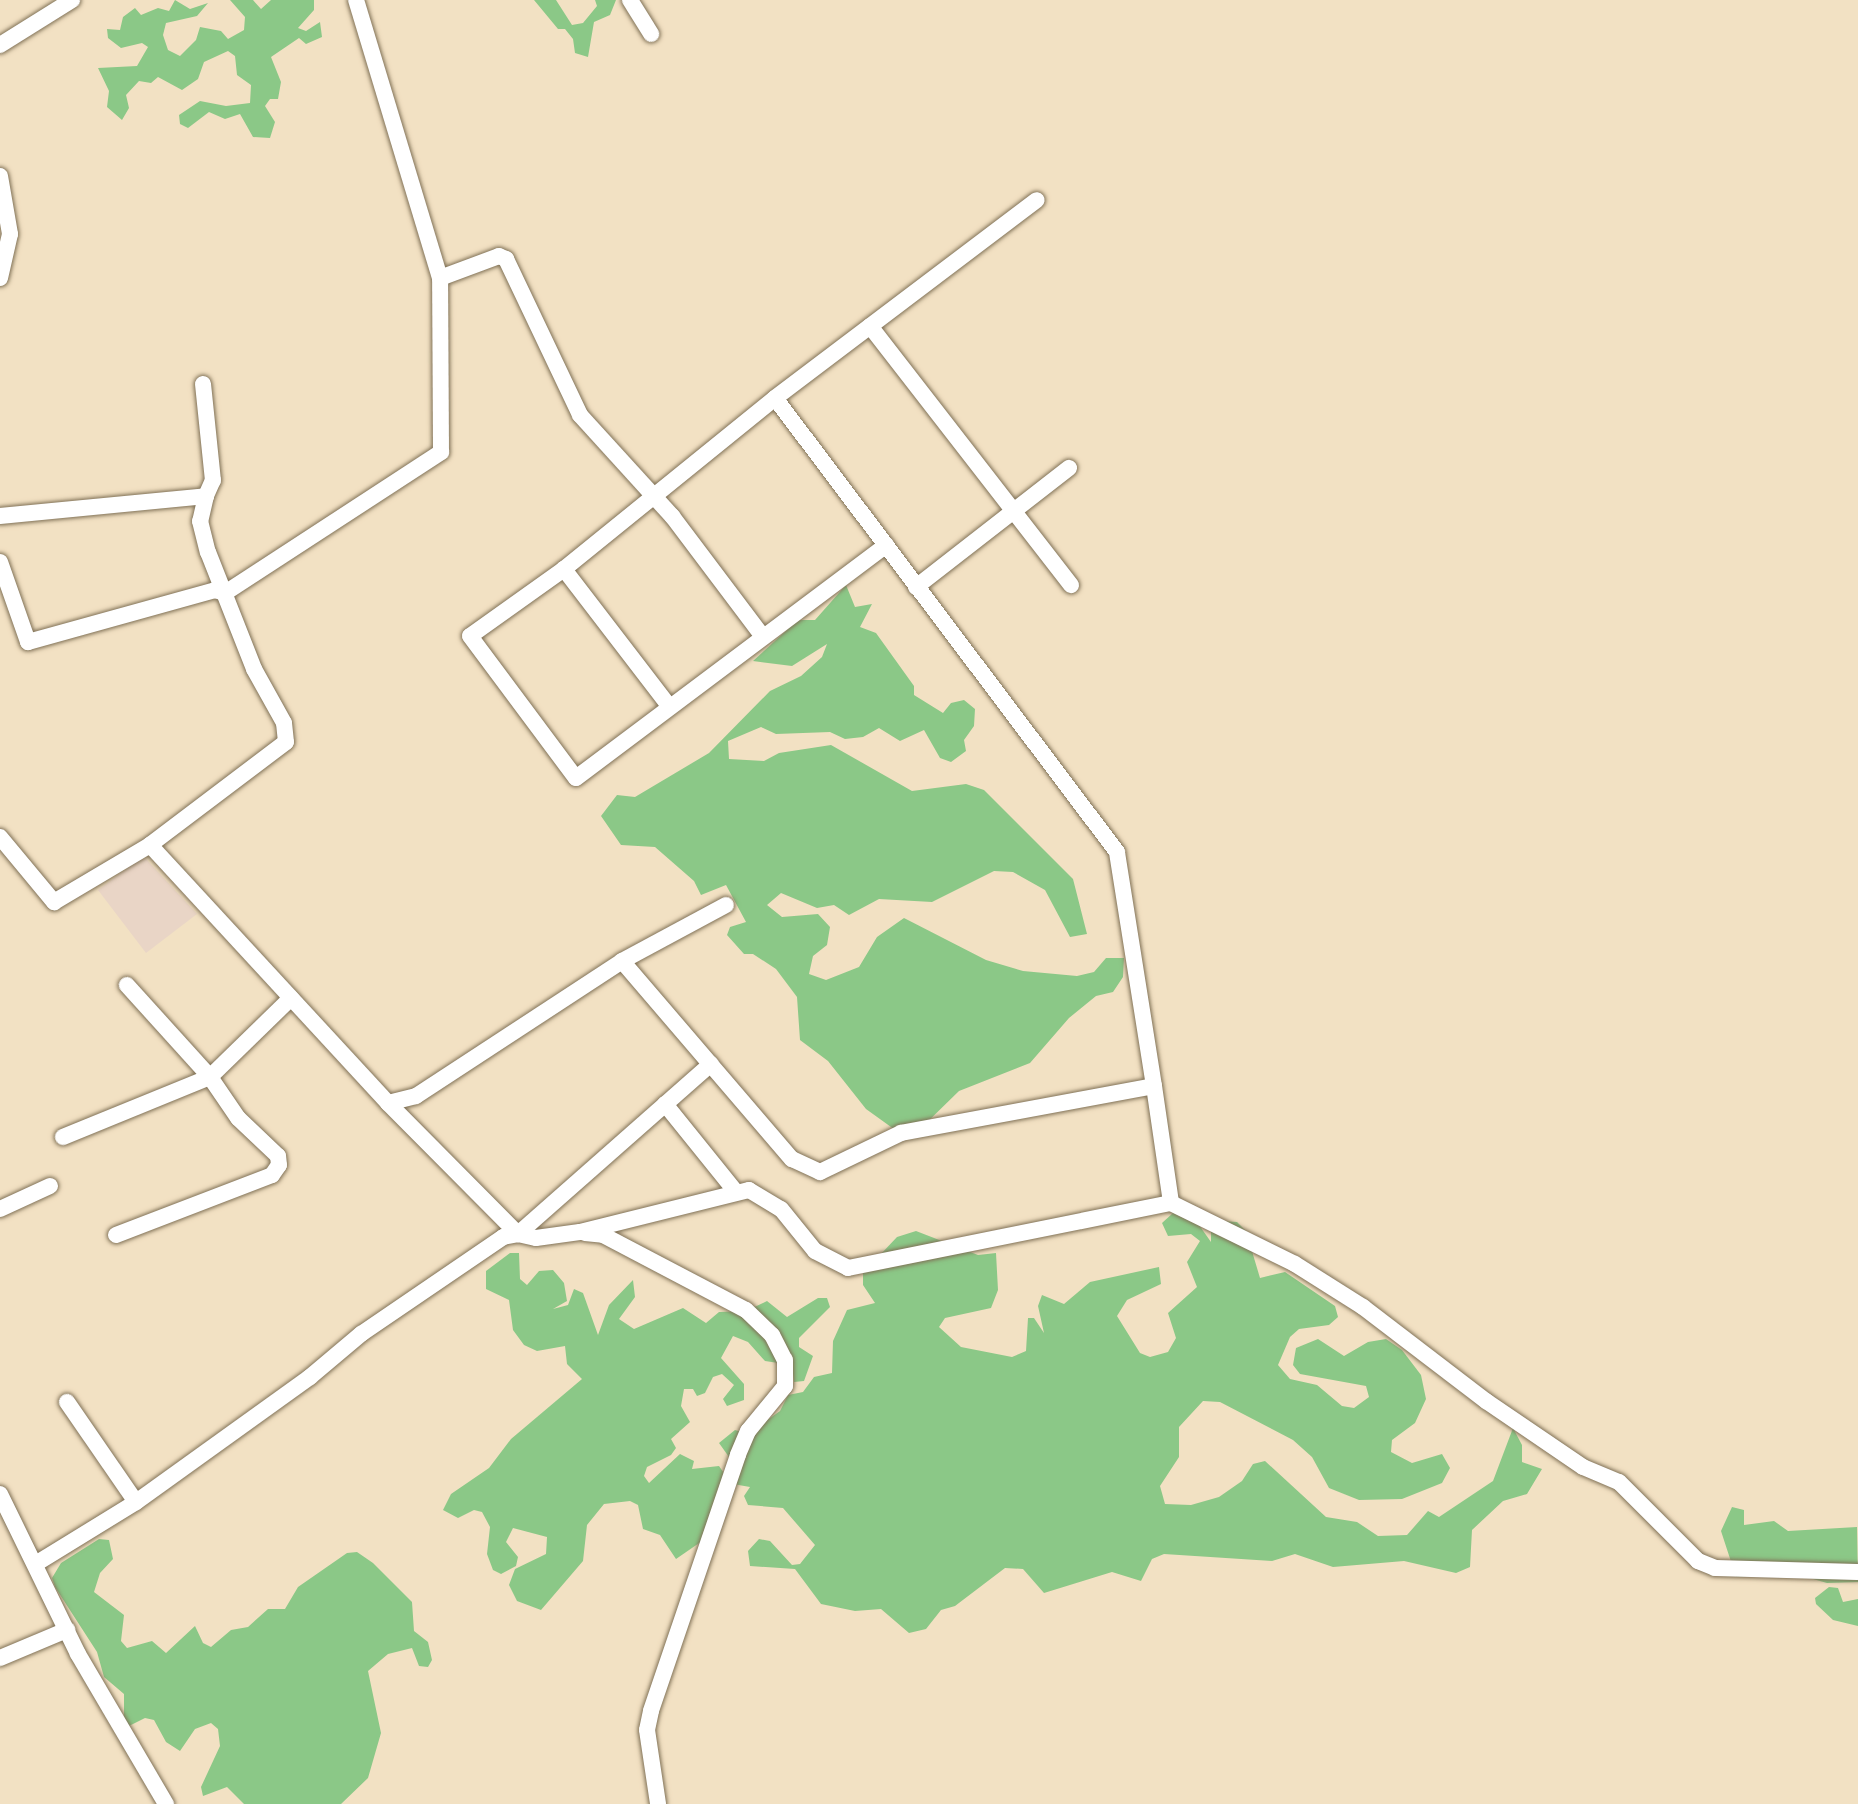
<!DOCTYPE html>
<style>
body{margin:0}
#map{position:relative;width:1858px;height:1804px;overflow:hidden;background:#f2e1c3;font-family:Montserrat,sans-serif}
div>[style]{position:absolute}
[style*='--x']{left:calc(var(--x)*1px);top:calc(var(--y)*1px);width:calc(var(--w)*1px);rotate:calc(var(--a)*1deg)}
.education>*{inset:0;background:#e9d5c6}
.green>*{inset:0;background:#8bc887}
.roads{filter:drop-shadow(0 0 2px #807156) drop-shadow(0 0 2px #807156)}
.minor>*{height:16px;margin:-8px;padding:0 8px;transform-origin:8px;border-radius:8px;background:#fff}
span{translate:-50% -50%;white-space:nowrap;text-align:center;line-height:1.15;-webkit-text-stroke:6px #fcefd7;paint-order:stroke}
</style>
<div id="map">
<div class="education">
<div style="clip-path:polygon(140px 859px,146px 859px,197px 914px,146px 953px,98px 890px)"></div>
</div>
<div class="green">
<div style="clip-path:polygon(175px 0,190px 9px,208px 3px,197px 16px,166px 23px,163px 35px,168px 50px,180px 56px,196px 40px,200px 27px,221px 31px,228px 39px,244px 30px,245px 17px,230px 0,253px 0,261px 9px,271px 0,314px 0,314px 10px,298px 28px,306px 31px,320px 22px,322px 37px,306px 44px,299px 38px,271px 57px,281px 82px,278px 99px,270px 99px,265px 106px,275px 122px,270px 138px,253px 137px,240px 114px,225px 119px,209px 112px,188px 128px,180px 124px,179px 115px,200px 101px,226px 106px,250px 103px,251px 85px,237px 75px,235px 56px,228px 51px,204px 62px,198px 79px,182px 90px,158px 77px,151px 83px,139px 81px,126px 95px,129px 108px,122px 120px,107px 107px,109px 91px,98px 68px,137px 66px,148px 47px,142px 43px,121px 48px,108px 38px,107px 29px,120px 30px,123px 17px,135px 8px,141px 15px,158px 8px,169px 11px)"></div>
<div style="clip-path:polygon(534px 0,556px 0,572px 25px,583px 23px,597px 6px,595px 0,616px 0,610px 15px,594px 22px,588px 57px,575px 53px,573px 39px,565px 29px,558px 29px)"></div>
<div style="clip-path:polygon(846px 585px,855px 607px,872px 604px,860px 627px,876px 633px,914px 686px,914px 695px,943px 713px,951px 703px,964px 700px,975px 709px,974px 726px,964px 740px,966px 751px,951px 762px,940px 758px,924px 730px,900px 741px,879px 728px,863px 737px,845px 739px,830px 732px,776px 734px,761px 727px,728px 741px,729px 759px,764px 761px,779px 753px,831px 745px,912px 791px,966px 784px,984px 790px,1073px 879px,1087px 934px,1070px 937px,1045px 890px,1013px 872px,994px 871px,932px 902px,879px 899px,849px 915px,834px 905px,817px 908px,781px 893px,767px 905px,782px 917px,818px 914px,830px 927px,827px 945px,813px 956px,809px 974px,826px 980px,859px 967px,877px 937px,904px 918px,986px 960px,1023px 971px,1077px 976px,1094px 972px,1106px 958px,1124px 958px,1123px 977px,1113px 992px,1096px 996px,1069px 1018px,1030px 1063px,959px 1091px,916px 1133px,898px 1132px,866px 1109px,828px 1061px,800px 1040px,797px 997px,776px 969px,753px 954px,744px 954px,727px 935px,730px 927px,746px 922px,726px 885px,701px 895px,694px 881px,655px 847px,621px 845px,601px 816px,617px 795px,635px 797px,709px 753px,770px 691px,801px 676px,822px 657px,827px 644px,792px 666px,753px 661px,798px 620px,815px 620px)"></div>
<div style="clip-path:polygon(1173px 1213px,1199px 1225px,1211px 1242px,1211px 1229px,1220px 1221px,1237px 1222px,1246px 1231px,1260px 1278px,1285px 1272px,1335px 1306px,1338px 1317px,1329px 1325px,1299px 1329px,1290px 1337px,1278px 1365px,1290px 1379px,1317px 1385px,1342px 1406px,1354px 1408px,1369px 1397px,1366px 1386px,1300px 1374px,1293px 1365px,1296px 1348px,1318px 1339px,1344px 1356px,1368px 1342px,1386px 1339px,1402px 1350px,1421px 1375px,1426px 1399px,1415px 1423px,1392px 1440px,1391px 1452px,1412px 1463px,1442px 1454px,1450px 1468px,1442px 1483px,1402px 1499px,1359px 1500px,1329px 1488px,1312px 1457px,1293px 1440px,1220px 1402px,1203px 1401px,1179px 1427px,1179px 1457px,1160px 1486px,1165px 1504px,1191px 1505px,1219px 1497px,1242px 1481px,1253px 1464px,1265px 1461px,1326px 1517px,1357px 1522px,1378px 1536px,1407px 1535px,1428px 1511px,1439px 1517px,1493px 1481px,1513px 1428px,1522px 1445px,1522px 1462px,1542px 1469px,1527px 1494px,1503px 1501px,1472px 1530px,1470px 1567px,1456px 1573px,1404px 1561px,1333px 1567px,1295px 1554px,1272px 1561px,1164px 1554px,1152px 1559px,1141px 1581px,1112px 1572px,1044px 1593px,1023px 1569px,1005px 1568px,955px 1606px,941px 1610px,926px 1629px,909px 1633px,881px 1609px,855px 1611px,821px 1604px,795px 1569px,750px 1566px,748px 1551px,759px 1539px,770px 1541px,792px 1565px,800px 1564px,815px 1545px,783px 1508px,748px 1505px,744px 1496px,750px 1487px,733px 1484px,729px 1457px,719px 1443px,735px 1430px,748px 1434px,780px 1411px,788px 1395px,803px 1392px,814px 1377px,832px 1373px,833px 1341px,847px 1310px,875px 1303px,863px 1285px,863px 1273px,897px 1237px,916px 1231px,978px 1255px,996px 1253px,998px 1290px,991px 1308px,945px 1318px,939px 1327px,961px 1347px,1012px 1357px,1026px 1351px,1028px 1318px,1034px 1318px,1044px 1333px,1038px 1306px,1042px 1295px,1064px 1304px,1090px 1282px,1159px 1267px,1161px 1284px,1127px 1300px,1117px 1316px,1140px 1353px,1150px 1357px,1168px 1352px,1176px 1338px,1168px 1313px,1197px 1287px,1187px 1262px,1200px 1241px,1191px 1234px,1168px 1236px,1162px 1223px)"></div>
<div style="clip-path:polygon(510px 1253px,519px 1253px,520px 1279px,527px 1285px,539px 1271px,553px 1270px,564px 1283px,567px 1301px,553px 1309px,568px 1305px,574px 1289px,583px 1293px,598px 1335px,609px 1305px,633px 1280px,635px 1297px,619px 1319px,634px 1329px,683px 1308px,706px 1323px,719px 1312px,746px 1311px,767px 1301px,787px 1317px,818px 1298px,827px 1298px,830px 1307px,799px 1338px,799px 1347px,813px 1356px,804px 1381px,794px 1382px,792px 1365px,765px 1361px,748px 1342px,733px 1336px,721px 1358px,744px 1384px,744px 1400px,727px 1406px,723px 1399px,734px 1385px,722px 1374px,713px 1377px,705px 1393px,697px 1396px,693px 1389px,684px 1389px,681px 1406px,690px 1422px,671px 1439px,676px 1448px,671px 1455px,647px 1467px,644px 1476px,649px 1483px,680px 1454px,694px 1461px,692px 1469px,719px 1466px,728px 1479px,705px 1539px,676px 1559px,660px 1535px,643px 1529px,638px 1505px,630px 1501px,604px 1504px,587px 1525px,583px 1561px,541px 1610px,517px 1601px,509px 1585px,515px 1569px,546px 1554px,547px 1537px,513px 1528px,506px 1542px,518px 1557px,516px 1566px,501px 1574px,493px 1570px,487px 1554px,490px 1527px,482px 1512px,474px 1510px,458px 1518px,443px 1510px,451px 1494px,489px 1468px,511px 1439px,582px 1379px,567px 1364px,565px 1346px,537px 1351px,524px 1345px,513px 1330px,509px 1300px,486px 1289px,486px 1271px)"></div>
<div style="clip-path:polygon(1732px 1507px,1744px 1510px,1744px 1525px,1774px 1521px,1788px 1531px,1857px 1527px,1858px 1582px,1827px 1583px,1799px 1575px,1736px 1577px,1721px 1531px)"></div>
<div style="clip-path:polygon(99px 1539px,109px 1540px,113px 1559px,100px 1573px,94px 1592px,124px 1615px,121px 1641px,127px 1648px,152px 1641px,166px 1653px,195px 1626px,203px 1643px,211px 1647px,231px 1630px,248px 1627px,268px 1609px,285px 1609px,298px 1587px,347px 1553px,357px 1552px,373px 1563px,412px 1602px,414px 1631px,428px 1642px,432px 1660px,428px 1667px,419px 1666px,412px 1648px,388px 1654px,368px 1671px,381px 1733px,368px 1778px,341px 1804px,244px 1804px,227px 1787px,203px 1796px,201px 1787px,220px 1746px,218px 1729px,211px 1723px,195px 1729px,180px 1751px,166px 1742px,154px 1720px,145px 1718px,129px 1726px,124px 1720px,124px 1694px,104px 1677px,97px 1652px,55px 1587px,52px 1578px,61px 1563px)"></div>
<div style="clip-path:polygon(1829px 1587px,1838px 1588px,1843px 1602px,1858px 1599px,1858px 1626px,1833px 1620px,1816px 1604px,1815px 1598px)"></div>
</div>
<div class="roads">
<div class="minor">
<div style="--x:630;--y:0;--w:40;--a:58"></div>
<div style="--x:0;--y:45;--w:85;--a:-32"></div>
<div style="--x:0;--y:176;--w:59;--a:80.2"></div>
<div style="--x:10;--y:234;--w:45;--a:102.8"></div>
<div style="--x:440;--y:278;--w:63;--a:-20.4"></div>
<div style="--x:499;--y:256;--w:8;--a:23"></div>
<div style="--x:506;--y:259;--w:173;--a:64.6"></div>
<div style="--x:580;--y:415;--w:137;--a:47.7"></div>
<div style="--x:672;--y:516;--w:148;--a:53"></div>
<div style="--x:870;--y:326;--w:328;--a:52.2"></div>
<div style="--x:203;--y:384;--w:97;--a:84.1"></div>
<div style="--x:213;--y:480;--w:17;--a:114"></div>
<div style="--x:0;--y:516;--w:207;--a:-5.5"></div>
<div style="--x:206;--y:496;--w:26;--a:103"></div>
<div style="--x:200;--y:521;--w:32;--a:76"></div>
<div style="--x:208;--y:552;--w:126;--a:68.5"></div>
<div style="--x:254;--y:669;--w:62;--a:60.9"></div>
<div style="--x:284;--y:723;--w:19;--a:84"></div>
<div style="--x:286;--y:742;--w:171;--a:142.9"></div>
<div style="--x:0;--y:562;--w:85;--a:70.7"></div>
<div style="--x:28;--y:642;--w:194;--a:-15.5"></div>
<div style="--x:215;--y:590;--w:10;--a:17"></div>
<div style="--x:225;--y:593;--w:258;--a:-33.1"></div>
<div style="--x:441;--y:452;--w:174;--a:-90.3"></div>
<div style="--x:440;--y:278;--w:290;--a:-106.8"></div>
<div style="--x:564;--y:569;--w:272;--a:-39"></div>
<div style="--x:775;--y:398;--w:328;--a:-37.1"></div>
<div style="--x:916;--y:587;--w:194;--a:-37.9"></div>
<div style="--x:669;--y:706;--w:173;--a:-127.5"></div>
<div style="--x:564;--y:569;--w:115;--a:144.5"></div>
<div style="--x:470;--y:636;--w:177;--a:53.3"></div>
<div style="--x:576;--y:778;--w:388;--a:-36.9"></div>
<div style="--x:0;--y:837;--w:85;--a:50.3"></div>
<div style="--x:54;--y:902;--w:112;--a:-30.7"></div>
<div style="--x:150;--y:845;--w:351;--a:47.3"></div>
<div style="--x:388;--y:1103;--w:185;--a:45.2"></div>
<div style="--x:518;--y:1234;--w:18;--a:13"></div>
<div style="--x:536;--y:1238;--w:44;--a:-7.8"></div>
<div style="--x:580;--y:1232;--w:174;--a:-14"></div>
<div style="--x:749;--y:1190;--w:37;--a:31"></div>
<div style="--x:781;--y:1209;--w:54;--a:51"></div>
<div style="--x:815;--y:1251;--w:37;--a:27"></div>
<div style="--x:848;--y:1268;--w:329;--a:-11.4"></div>
<div style="--x:1171;--y:1203;--w:138;--a:26.2"></div>
<div style="--x:1295;--y:1264;--w:80;--a:32.3"></div>
<div style="--x:1363;--y:1307;--w:155;--a:37.4"></div>
<div style="--x:1486;--y:1401;--w:117;--a:34.2"></div>
<div style="--x:1583;--y:1467;--w:39;--a:23"></div>
<div style="--x:1619;--y:1482;--w:112;--a:45"></div>
<div style="--x:1698;--y:1561;--w:18;--a:22"></div>
<div style="--x:1715;--y:1568;--w:143;--a:1.6"></div>
<div style="--x:622;--y:961;--w:261;--a:49.4"></div>
<div style="--x:792;--y:1159;--w:31;--a:25"></div>
<div style="--x:820;--y:1172;--w:90;--a:-25.7"></div>
<div style="--x:901;--y:1133;--w:257;--a:-10.5"></div>
<div style="--x:1154;--y:1086;--w:237;--a:-99"></div>
<div style="--x:1117;--y:852;--w:568;--a:-126.99"></div>
<div style="--x:1154;--y:1086;--w:118;--a:81.7"></div>
<div style="--x:388;--y:1103;--w:29;--a:-14"></div>
<div style="--x:416;--y:1096;--w:246;--a:-33.2"></div>
<div style="--x:622;--y:961;--w:118;--a:-28.3"></div>
<div style="--x:665;--y:1104;--w:113;--a:51.1"></div>
<div style="--x:63;--y:1137;--w:159;--a:-22.2"></div>
<div style="--x:210;--y:1077;--w:113;--a:-44.3"></div>
<div style="--x:0;--y:1209;--w:55;--a:-24.7"></div>
<div style="--x:585;--y:1233;--w:18;--a:6"></div>
<div style="--x:603;--y:1235;--w:161;--a:27.7"></div>
<div style="--x:746;--y:1310;--w:36;--a:44"></div>
<div style="--x:772;--y:1335;--w:28;--a:63"></div>
<div style="--x:785;--y:1360;--w:26;--a:90"></div>
<div style="--x:785;--y:1386;--w:58;--a:129.4"></div>
<div style="--x:748;--y:1431;--w:26;--a:113"></div>
<div style="--x:738;--y:1455;--w:270;--a:108.8"></div>
<div style="--x:651;--y:1711;--w:19;--a:102"></div>
<div style="--x:647;--y:1730;--w:75;--a:81.5"></div>
<div style="--x:116;--y:1235;--w:167;--a:-21"></div>
<div style="--x:272;--y:1175;--w:12;--a:-55"></div>
<div style="--x:279;--y:1165;--w:9;--a:-96"></div>
<div style="--x:278;--y:1156;--w:55;--a:-136.5"></div>
<div style="--x:238;--y:1118;--w:50;--a:-124.3"></div>
<div style="--x:210;--y:1077;--w:124;--a:-132.1"></div>
<div style="--x:67;--y:1402;--w:121;--a:55.4"></div>
<div style="--x:0;--y:1494;--w:178;--a:64"></div>
<div style="--x:78;--y:1654;--w:174;--a:59.6"></div>
<div style="--x:37;--y:1563;--w:116;--a:-31.6"></div>
<div style="--x:136;--y:1502;--w:214;--a:-35.7"></div>
<div style="--x:310;--y:1377;--w:67;--a:-40.1"></div>
<div style="--x:361;--y:1334;--w:172;--a:-34.3"></div>
<div style="--x:503;--y:1237;--w:15;--a:-11"></div>
<div style="--x:518;--y:1234;--w:257;--a:-41.4"></div>
<div style="--x:0;--y:1658;--w:73;--a:-22.7"></div>
</div>
</div>
</div>
